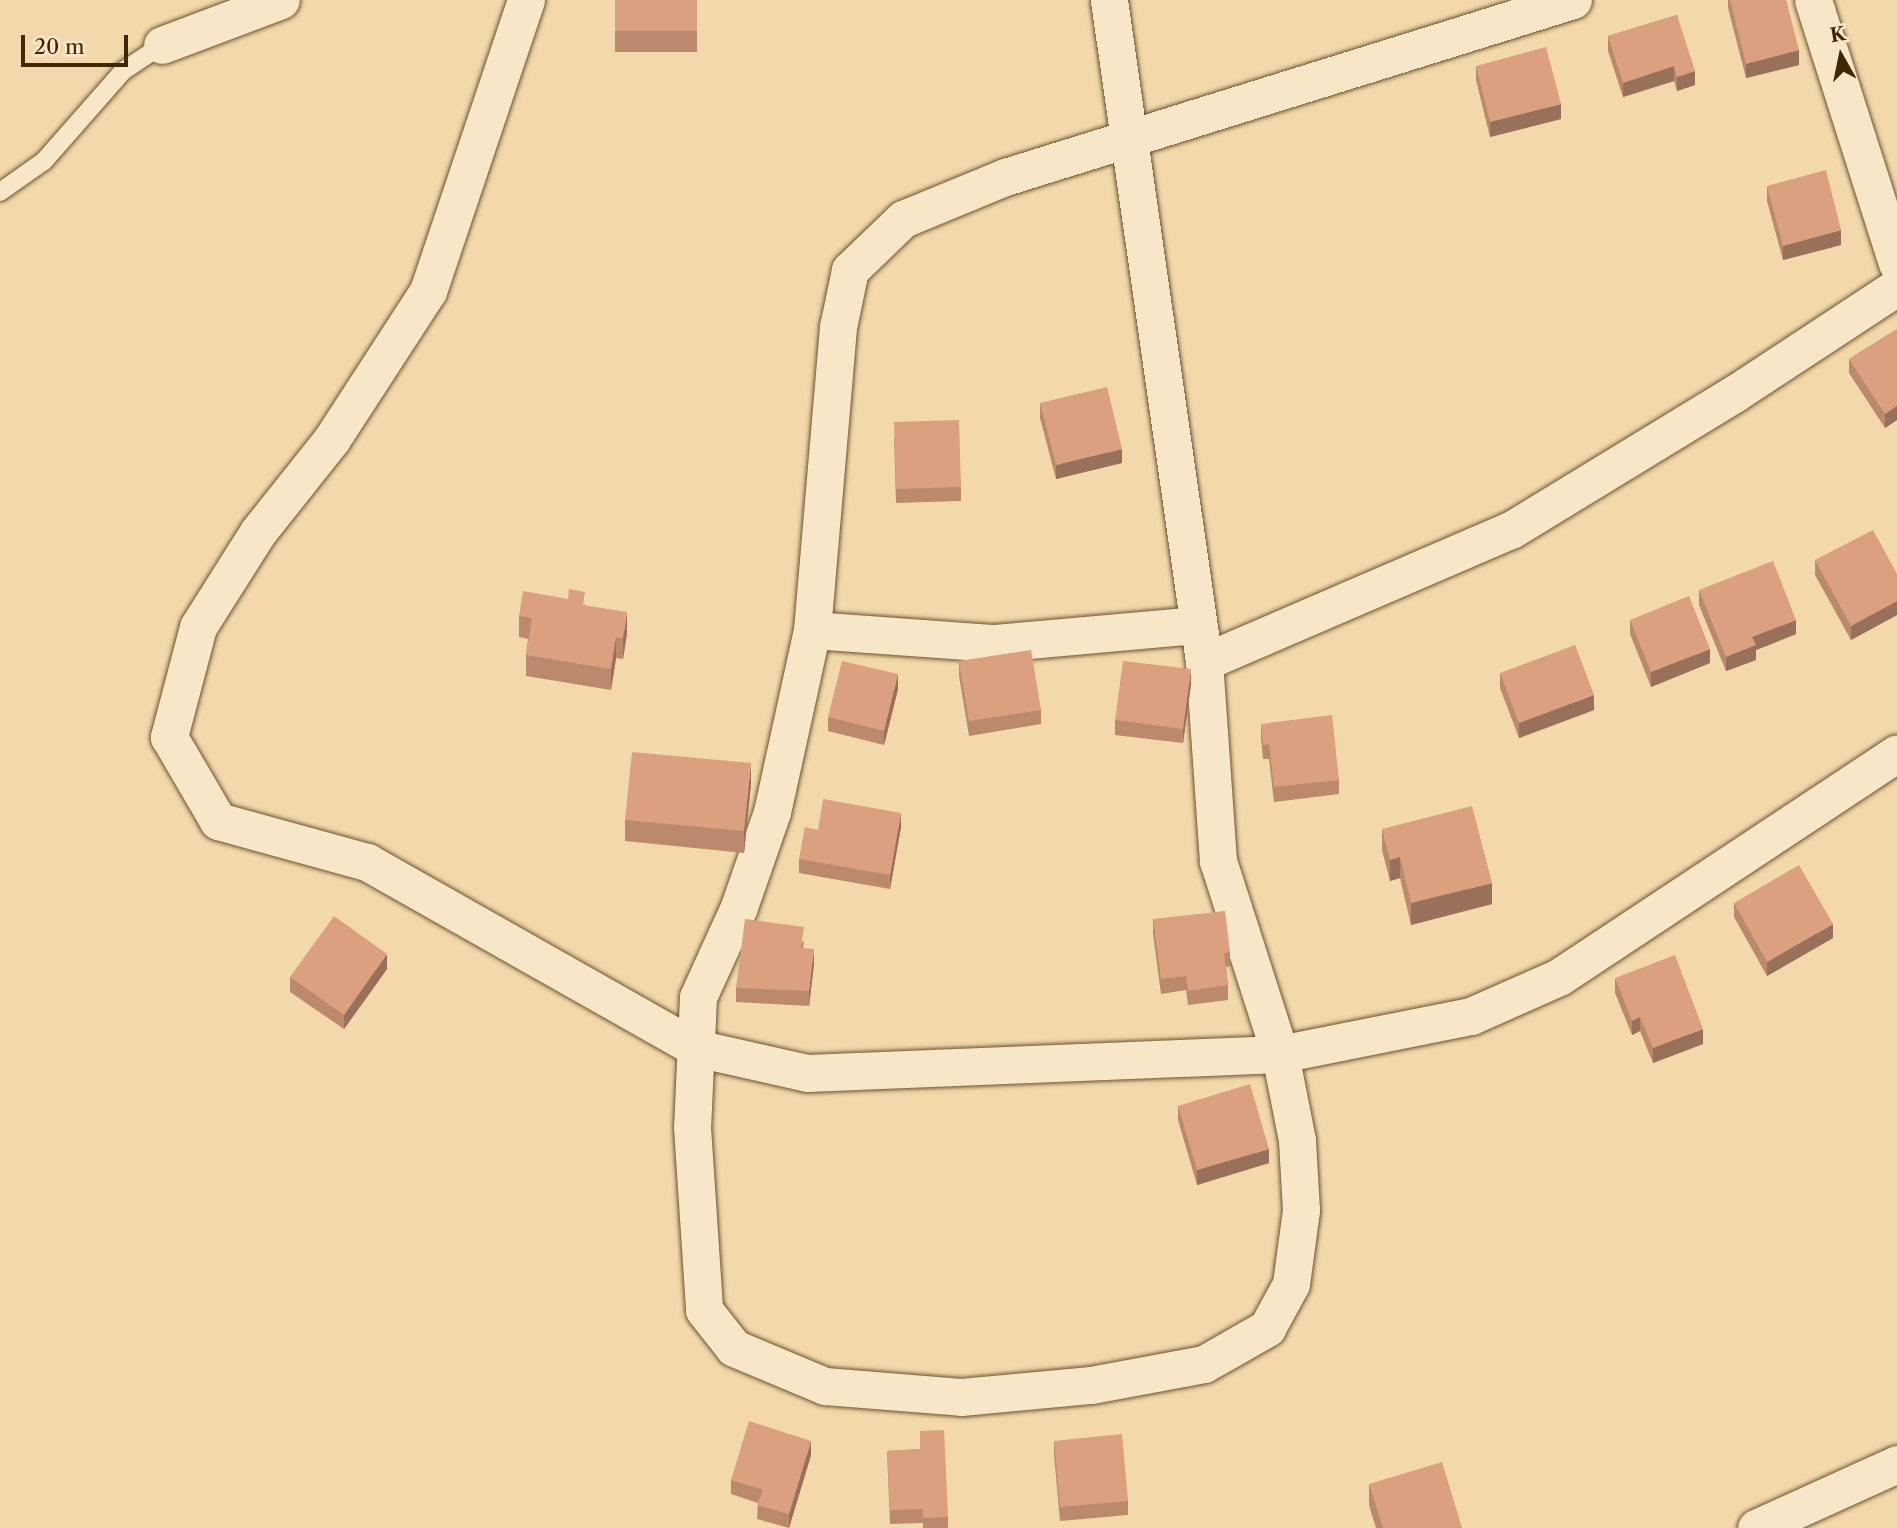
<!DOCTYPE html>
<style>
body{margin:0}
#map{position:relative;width:1897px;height:1528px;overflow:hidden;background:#f2d8ab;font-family:"Libre Caslon Text",serif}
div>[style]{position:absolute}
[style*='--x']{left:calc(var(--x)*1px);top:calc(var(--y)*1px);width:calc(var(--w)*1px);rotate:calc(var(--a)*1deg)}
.roads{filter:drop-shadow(0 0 2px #6c532e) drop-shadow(0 0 2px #6c532e)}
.service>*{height:18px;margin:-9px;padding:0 9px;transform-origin:9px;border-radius:9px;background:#f7e6c8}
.minor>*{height:37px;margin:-18.5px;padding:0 18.5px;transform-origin:18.5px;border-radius:18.5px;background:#f7e6c8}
.wall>*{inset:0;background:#bb8a6d}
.shaded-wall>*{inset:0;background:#997059}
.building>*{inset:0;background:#daa07f}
span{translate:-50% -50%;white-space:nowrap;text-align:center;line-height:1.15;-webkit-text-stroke:5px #f7e6c8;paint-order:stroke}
.north{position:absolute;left:1806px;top:21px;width:70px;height:70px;-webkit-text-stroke:5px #f7e6c8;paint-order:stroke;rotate:351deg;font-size:19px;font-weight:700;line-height:28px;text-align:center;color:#402705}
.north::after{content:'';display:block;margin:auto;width:24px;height:32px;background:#402705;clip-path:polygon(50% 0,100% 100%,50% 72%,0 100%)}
.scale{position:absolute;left:21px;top:35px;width:107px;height:32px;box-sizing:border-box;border:4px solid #402705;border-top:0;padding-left:9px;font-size:21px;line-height:24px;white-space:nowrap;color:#402705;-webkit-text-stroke:5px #f7e6c8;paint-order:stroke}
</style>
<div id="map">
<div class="roads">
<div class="service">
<div style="--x:0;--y:192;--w:54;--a:-35.2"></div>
<div style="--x:44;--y:161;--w:120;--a:-48.7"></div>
<div style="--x:123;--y:71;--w:47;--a:-33.7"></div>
</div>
<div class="minor">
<div style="--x:526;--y:0;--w:307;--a:108.6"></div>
<div style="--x:428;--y:291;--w:176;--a:123"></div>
<div style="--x:332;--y:439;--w:119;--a:128.5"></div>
<div style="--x:258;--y:532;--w:112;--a:122.3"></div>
<div style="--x:198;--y:627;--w:114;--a:104.8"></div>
<div style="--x:169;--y:737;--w:97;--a:59.7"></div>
<div style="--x:218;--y:821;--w:155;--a:15.4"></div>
<div style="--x:367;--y:862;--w:378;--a:29.5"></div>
<div style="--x:696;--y:1048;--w:114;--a:12.7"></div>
<div style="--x:807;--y:1073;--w:473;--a:-2.3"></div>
<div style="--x:1280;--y:1054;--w:203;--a:-107.8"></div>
<div style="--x:1218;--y:861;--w:199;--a:-94"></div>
<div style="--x:1204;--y:662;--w:669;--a:-98.17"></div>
<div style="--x:1573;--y:0;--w:595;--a:162.69"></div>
<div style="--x:1005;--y:177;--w:110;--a:157.6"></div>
<div style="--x:903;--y:219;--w:74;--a:136.1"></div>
<div style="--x:850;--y:270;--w:58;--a:101.9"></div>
<div style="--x:838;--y:327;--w:304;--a:94.9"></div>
<div style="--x:812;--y:630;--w:186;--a:102.4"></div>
<div style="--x:772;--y:812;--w:101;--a:109.2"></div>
<div style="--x:739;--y:907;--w:99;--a:114.5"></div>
<div style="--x:698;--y:997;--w:130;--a:92.6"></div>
<div style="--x:692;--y:1127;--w:183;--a:86.2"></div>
<div style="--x:704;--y:1310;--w:48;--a:51.7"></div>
<div style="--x:734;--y:1348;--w:99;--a:22.7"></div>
<div style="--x:825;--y:1386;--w:136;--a:4.6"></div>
<div style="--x:961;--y:1397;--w:131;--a:-5.3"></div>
<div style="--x:1091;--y:1385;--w:115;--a:-10.5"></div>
<div style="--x:1204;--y:1364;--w:73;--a:-29.7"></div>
<div style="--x:1267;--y:1328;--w:50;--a:-61.4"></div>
<div style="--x:1291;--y:1284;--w:75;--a:-82.3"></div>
<div style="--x:1301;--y:1210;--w:70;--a:-93.3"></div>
<div style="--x:1297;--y:1140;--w:88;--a:-101.2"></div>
<div style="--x:1280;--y:1054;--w:195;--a:-11.3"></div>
<div style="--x:1471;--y:1016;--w:96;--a:-23.9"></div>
<div style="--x:1559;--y:977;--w:405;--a:-33.5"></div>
<div style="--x:1813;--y:0;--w:277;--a:72.3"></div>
<div style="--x:162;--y:45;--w:127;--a:-20.7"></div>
<div style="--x:812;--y:630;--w:183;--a:4.1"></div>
<div style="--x:995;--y:643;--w:204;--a:-5.1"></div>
<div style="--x:1204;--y:662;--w:334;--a:-23.3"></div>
<div style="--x:1511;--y:530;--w:261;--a:-31.4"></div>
<div style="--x:1734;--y:394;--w:195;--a:-33.3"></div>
<div style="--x:1756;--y:1528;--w:155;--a:-24.4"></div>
</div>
</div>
<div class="wall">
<div style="clip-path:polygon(615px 0,697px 0,697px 52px,615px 52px)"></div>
<div style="clip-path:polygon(1728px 0,1786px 0,1799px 65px,1746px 78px,1728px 8px)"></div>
<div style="clip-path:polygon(1677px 15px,1695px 85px,1677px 91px,1674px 81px,1623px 97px,1608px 51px,1608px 36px)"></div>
<div style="clip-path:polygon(1476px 66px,1561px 119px,1490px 137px,1476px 80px)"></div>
<div style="clip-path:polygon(1767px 186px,1841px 245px,1783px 260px,1767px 201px)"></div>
<div style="clip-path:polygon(1897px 329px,1897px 420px,1885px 428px,1849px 373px,1849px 359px)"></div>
<div style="clip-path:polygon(1040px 403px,1122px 463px,1056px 479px,1040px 418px)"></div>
<div style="clip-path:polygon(894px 437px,961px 487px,961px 501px,896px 503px)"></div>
<div style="clip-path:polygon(1815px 560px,1897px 574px,1897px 615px,1851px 640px,1815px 575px)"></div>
<div style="clip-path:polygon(1699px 590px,1796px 634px,1756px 650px,1756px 660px,1726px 671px,1699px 605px)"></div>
<div style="clip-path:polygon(585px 605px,627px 633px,623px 659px,616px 658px,611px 690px,526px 676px,526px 655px,528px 639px,519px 637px,519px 616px)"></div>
<div style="clip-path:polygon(1630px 620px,1710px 663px,1651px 687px,1630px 634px)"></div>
<div style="clip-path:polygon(959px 661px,1041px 710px,1041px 724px,969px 736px,959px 676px)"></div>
<div style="clip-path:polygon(1500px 673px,1594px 710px,1519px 738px,1500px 688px)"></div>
<div style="clip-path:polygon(1191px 684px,1183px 743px,1115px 735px,1115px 720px)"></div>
<div style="clip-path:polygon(898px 689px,884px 745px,828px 731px,828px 717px)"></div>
<div style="clip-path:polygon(1261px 724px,1339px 780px,1339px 794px,1274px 802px,1269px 759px,1263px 759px,1261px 738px)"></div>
<div style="clip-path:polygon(751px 784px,744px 853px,625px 841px,625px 820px)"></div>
<div style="clip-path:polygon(901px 827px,890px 889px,799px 873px,799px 859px,818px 830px)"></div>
<div style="clip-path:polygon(1382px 829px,1492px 904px,1411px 925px,1400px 878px,1390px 881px,1382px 850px)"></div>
<div style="clip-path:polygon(1734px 903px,1833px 938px,1767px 976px,1734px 917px)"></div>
<div style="clip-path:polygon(1153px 919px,1230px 952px,1230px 966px,1226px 967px,1228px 985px,1228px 1000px,1188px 1005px,1186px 990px,1161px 994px,1153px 934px)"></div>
<div style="clip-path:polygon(804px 941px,803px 948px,814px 964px,809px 1006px,736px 1002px,736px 988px)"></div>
<div style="clip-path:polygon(387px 969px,344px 1029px,290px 992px,290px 977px)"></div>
<div style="clip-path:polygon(1615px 978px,1703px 1044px,1653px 1063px,1640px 1031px,1632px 1035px,1615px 993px)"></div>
<div style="clip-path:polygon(1178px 1106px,1269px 1163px,1197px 1185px,1178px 1120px)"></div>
<div style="clip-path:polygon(1054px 1441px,1128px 1501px,1128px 1515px,1060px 1521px,1054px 1455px)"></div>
<div style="clip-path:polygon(920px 1449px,948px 1517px,948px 1528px,923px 1528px,923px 1523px,890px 1524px,887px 1451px)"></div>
<div style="clip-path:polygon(811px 1455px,789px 1528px,757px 1519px,758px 1503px,731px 1494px,731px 1480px)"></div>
<div style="clip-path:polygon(1369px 1484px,1462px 1528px,1376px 1528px,1369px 1505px)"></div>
</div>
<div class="shaded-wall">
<div style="clip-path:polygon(1799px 50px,1799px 65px,1746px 78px,1746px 64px)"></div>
<div style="clip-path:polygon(1674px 66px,1674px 81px,1623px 97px,1623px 83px)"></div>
<div style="clip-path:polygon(1695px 71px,1695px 85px,1677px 91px,1677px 77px)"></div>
<div style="clip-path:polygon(1561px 104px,1561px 119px,1490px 137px,1490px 122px)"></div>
<div style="clip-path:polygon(1841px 230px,1841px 245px,1783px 260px,1783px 246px)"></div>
<div style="clip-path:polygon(1897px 406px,1897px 420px,1885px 428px,1885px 414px)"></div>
<div style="clip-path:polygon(1122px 449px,1122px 463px,1056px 479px,1056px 465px)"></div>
<div style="clip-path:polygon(1897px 601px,1897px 615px,1851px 640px,1851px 626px)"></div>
<div style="clip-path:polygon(627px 612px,627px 633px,623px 659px,623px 638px)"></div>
<div style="clip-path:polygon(1796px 620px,1796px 634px,1756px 650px,1756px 660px,1726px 671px,1726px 657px,1752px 637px)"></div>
<div style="clip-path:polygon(616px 637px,616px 658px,611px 690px,611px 669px)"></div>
<div style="clip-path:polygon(1710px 649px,1710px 663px,1651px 687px,1651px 672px)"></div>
<div style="clip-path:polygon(1191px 669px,1191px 684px,1183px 743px,1183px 729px)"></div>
<div style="clip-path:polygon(898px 674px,898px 689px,884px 745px,884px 731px)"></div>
<div style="clip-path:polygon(1594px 695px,1594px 710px,1519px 738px,1519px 723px)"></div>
<div style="clip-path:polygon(751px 763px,751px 784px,744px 853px,744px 831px)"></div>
<div style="clip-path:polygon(901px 813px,901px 827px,890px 889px,890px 875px)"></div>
<div style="clip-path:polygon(1400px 857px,1400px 878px,1390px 881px,1390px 860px)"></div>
<div style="clip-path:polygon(1492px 883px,1492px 904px,1411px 925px,1411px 903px)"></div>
<div style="clip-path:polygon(1833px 924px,1833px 938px,1767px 976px,1767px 962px)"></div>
<div style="clip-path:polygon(814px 949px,814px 964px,809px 1006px,809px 991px)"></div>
<div style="clip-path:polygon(387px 954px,387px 969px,344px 1029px,344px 1015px)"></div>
<div style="clip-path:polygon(1640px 1017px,1640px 1031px,1632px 1035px,1632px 1021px)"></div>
<div style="clip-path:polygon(1703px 1029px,1703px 1044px,1653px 1063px,1653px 1048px)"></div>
<div style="clip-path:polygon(1269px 1149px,1269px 1163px,1197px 1185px,1197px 1170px)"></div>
<div style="clip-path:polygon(811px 1441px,811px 1455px,789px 1528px,789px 1514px)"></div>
</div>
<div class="building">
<div style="clip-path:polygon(615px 0,697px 0,697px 31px,615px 31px)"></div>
<div style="clip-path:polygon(1730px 0,1786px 0,1799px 50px,1746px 64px)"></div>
<div style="clip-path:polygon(1677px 15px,1695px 71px,1677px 77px,1674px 66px,1623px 83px,1608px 36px)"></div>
<div style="clip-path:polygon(1546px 47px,1561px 104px,1490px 122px,1476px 66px)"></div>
<div style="clip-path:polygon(1826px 170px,1841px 230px,1783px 246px,1767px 186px)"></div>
<div style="clip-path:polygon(1897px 329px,1897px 406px,1885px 414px,1849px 359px)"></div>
<div style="clip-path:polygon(1107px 387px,1122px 449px,1056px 465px,1040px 403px)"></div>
<div style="clip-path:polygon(959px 420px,961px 487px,896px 489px,894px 422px)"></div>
<div style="clip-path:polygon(1873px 530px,1897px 574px,1897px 601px,1851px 626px,1815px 560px)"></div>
<div style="clip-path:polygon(1773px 561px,1796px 620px,1752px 637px,1756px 645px,1726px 657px,1699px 590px)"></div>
<div style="clip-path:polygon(569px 589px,585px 592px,583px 605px,627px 612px,623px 638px,616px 637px,611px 669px,526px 655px,532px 618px,519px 616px,523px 591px,568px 599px)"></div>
<div style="clip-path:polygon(1689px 596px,1710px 649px,1651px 672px,1630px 620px)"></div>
<div style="clip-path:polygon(1575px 645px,1594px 695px,1519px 723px,1500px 673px)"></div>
<div style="clip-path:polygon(1031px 650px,1041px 710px,969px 721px,959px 661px)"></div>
<div style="clip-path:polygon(842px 661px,898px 674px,884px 731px,828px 717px)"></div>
<div style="clip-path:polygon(1123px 661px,1191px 669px,1183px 729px,1115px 720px)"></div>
<div style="clip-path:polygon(1332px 715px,1339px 780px,1274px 787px,1269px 744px,1263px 745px,1261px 724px)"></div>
<div style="clip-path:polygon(632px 752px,751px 763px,744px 831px,625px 820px)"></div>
<div style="clip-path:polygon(823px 799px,901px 813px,890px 875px,799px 859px,805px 827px,818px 830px)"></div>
<div style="clip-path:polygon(1472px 806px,1492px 883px,1411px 903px,1400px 857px,1390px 860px,1382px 829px)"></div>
<div style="clip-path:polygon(1799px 865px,1833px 924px,1767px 962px,1734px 903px)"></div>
<div style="clip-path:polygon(1225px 911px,1230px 952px,1224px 953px,1228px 985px,1188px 991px,1186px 976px,1161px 979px,1153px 919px)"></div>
<div style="clip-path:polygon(334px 916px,387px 954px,344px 1015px,290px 977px)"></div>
<div style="clip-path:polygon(745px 919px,804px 927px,801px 948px,814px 949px,809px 991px,736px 988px)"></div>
<div style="clip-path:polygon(1675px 955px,1703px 1029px,1653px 1048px,1640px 1017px,1632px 1021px,1615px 978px)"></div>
<div style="clip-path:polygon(1250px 1084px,1269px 1149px,1197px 1170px,1178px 1106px)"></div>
<div style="clip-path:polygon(749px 1421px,811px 1441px,789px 1514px,757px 1505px,763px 1490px,731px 1480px)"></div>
<div style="clip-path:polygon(944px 1430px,948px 1517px,923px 1518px,923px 1509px,890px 1510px,887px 1451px,920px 1449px,920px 1431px)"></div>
<div style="clip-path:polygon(1122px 1434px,1128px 1501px,1060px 1507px,1054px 1441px)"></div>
<div style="clip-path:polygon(1442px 1462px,1462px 1528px,1383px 1528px,1369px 1484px)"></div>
</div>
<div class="north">K</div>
<div class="scale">20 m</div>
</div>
